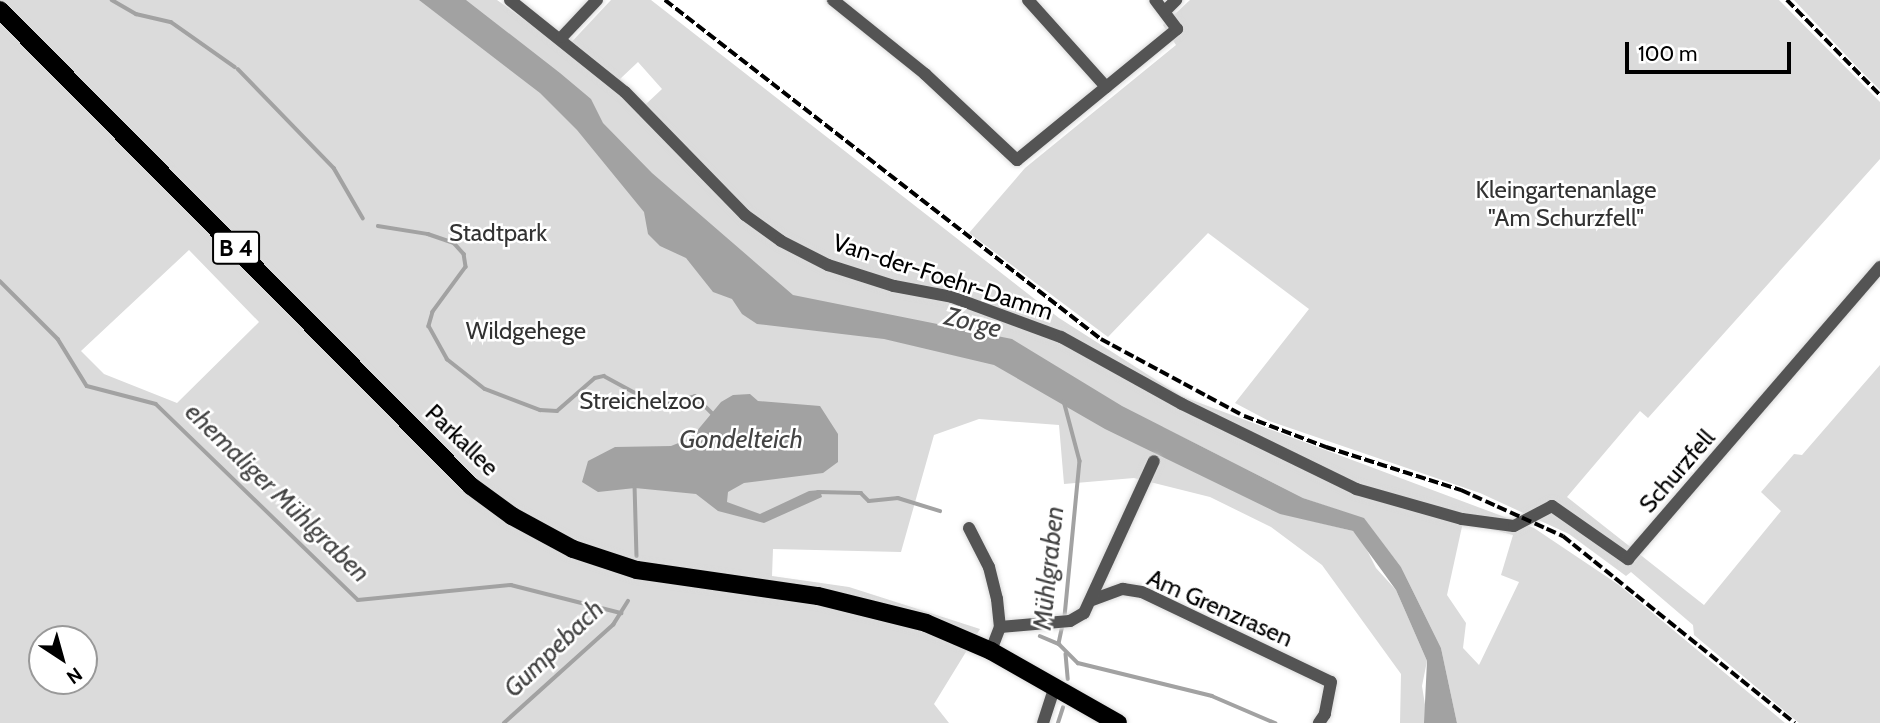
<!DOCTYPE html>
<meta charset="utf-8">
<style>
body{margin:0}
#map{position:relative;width:1880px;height:723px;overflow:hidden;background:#fff;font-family:Cabin,sans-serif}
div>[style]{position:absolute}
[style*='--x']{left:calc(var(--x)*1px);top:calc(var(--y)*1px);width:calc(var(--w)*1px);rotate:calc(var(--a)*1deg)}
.green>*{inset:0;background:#dbdbdb}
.water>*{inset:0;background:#a2a2a2}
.stream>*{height:3.5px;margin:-1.75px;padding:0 1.75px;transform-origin:1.75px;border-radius:1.75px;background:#a2a2a2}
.roads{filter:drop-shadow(0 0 2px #dbdbdb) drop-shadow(0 0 2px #dbdbdb)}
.street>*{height:12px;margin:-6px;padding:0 6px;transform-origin:6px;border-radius:6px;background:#545454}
.primary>*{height:18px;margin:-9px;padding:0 9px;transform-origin:9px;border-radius:9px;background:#000}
.rail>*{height:3.5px;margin-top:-1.75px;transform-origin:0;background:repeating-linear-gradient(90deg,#000 0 10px,transparent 0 13.5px)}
span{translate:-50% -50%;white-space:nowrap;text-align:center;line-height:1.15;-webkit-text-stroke:5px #fff;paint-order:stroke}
.shield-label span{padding:2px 5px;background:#fff;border:2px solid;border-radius:5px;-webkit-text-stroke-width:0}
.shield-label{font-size:23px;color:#000;font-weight:700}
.park-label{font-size:24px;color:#323232}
.street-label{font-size:24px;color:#000}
.water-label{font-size:26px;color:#434343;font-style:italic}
.north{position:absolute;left:28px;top:625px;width:70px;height:70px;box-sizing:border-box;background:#fff;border:2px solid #999;border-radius:50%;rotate:144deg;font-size:19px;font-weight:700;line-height:28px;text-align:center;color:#000}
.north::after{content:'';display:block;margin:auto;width:24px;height:32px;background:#000;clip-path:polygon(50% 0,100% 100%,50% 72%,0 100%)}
.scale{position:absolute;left:1625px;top:42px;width:166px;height:32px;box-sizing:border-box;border:4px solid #000;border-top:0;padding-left:9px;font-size:21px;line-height:24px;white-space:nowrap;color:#000;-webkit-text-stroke:5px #fff;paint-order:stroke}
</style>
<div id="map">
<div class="green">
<div style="clip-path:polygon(evenodd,0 0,497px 0,565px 49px,611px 0,651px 0,1059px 318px,1181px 396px,1534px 528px,1619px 585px,1785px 723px,1457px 723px,1441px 648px,1401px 567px,1364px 519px,1303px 498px,1163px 427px,1151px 449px,1280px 513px,1353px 531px,1363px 542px,1376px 568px,1396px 590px,1427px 661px,1422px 686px,1427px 717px,1424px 723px,1400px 723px,1401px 674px,1322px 565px,1271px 527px,1210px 497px,1134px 478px,1064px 484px,1059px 425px,979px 419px,934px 435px,901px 552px,773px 549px,772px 576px,849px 587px,980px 629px,934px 704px,949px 723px,0 723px,0 0,638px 62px,662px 89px,645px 105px,620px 79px,638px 62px,0 0,189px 250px,259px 322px,177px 403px,104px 374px,81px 351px,189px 250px,0 0,1463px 522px,1513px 535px,1501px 575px,1519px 582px,1479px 665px,1463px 648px,1466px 623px,1447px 595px,1463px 522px,0 0,42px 639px,84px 639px,84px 681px,42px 681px,42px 639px)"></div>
<div style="clip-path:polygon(1190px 0,1779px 0,1880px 102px,1880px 159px,1648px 418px,1640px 411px,1567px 497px,1704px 605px,1781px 511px,1761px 492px,1794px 454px,1802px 455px,1880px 365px,1880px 723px,1799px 723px,1694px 635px,1693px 625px,1631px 572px,1626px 576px,1569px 534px,1480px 493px,1269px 421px,1235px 403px,1309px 309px,1208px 233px,1108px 337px,969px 233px,1025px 168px,1176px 45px,1163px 25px)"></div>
<div style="clip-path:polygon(1794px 0,1880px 0,1880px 90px,1858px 68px)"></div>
</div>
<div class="water">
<div style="clip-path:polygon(419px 0,466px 0,560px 73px,591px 99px,603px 123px,652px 173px,793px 295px,1012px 339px,1122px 406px,1303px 498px,1364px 518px,1401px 567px,1441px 648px,1457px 723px,1424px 723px,1427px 661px,1396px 590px,1353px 531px,1280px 514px,1105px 429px,994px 365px,884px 339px,757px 324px,742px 314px,732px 299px,713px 292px,686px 258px,660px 246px,648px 234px,644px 212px,577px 130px,540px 93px)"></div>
<div style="clip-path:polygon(750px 394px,758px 401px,820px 406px,838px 434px,838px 462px,823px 473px,744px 483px,728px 492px,727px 502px,760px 514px,809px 491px,820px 490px,822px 497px,764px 523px,718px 511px,696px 494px,635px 488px,598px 492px,582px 482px,588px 461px,615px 447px,671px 446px,691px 438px,721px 402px,733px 395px)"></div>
</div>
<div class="stream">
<div style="--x:112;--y:0;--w:28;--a:30"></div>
<div style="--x:136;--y:14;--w:36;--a:13"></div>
<div style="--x:171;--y:22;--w:78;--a:35.1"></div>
<div style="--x:238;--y:69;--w:138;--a:45.9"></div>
<div style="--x:334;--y:168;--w:58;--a:59.9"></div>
<div style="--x:378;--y:226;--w:51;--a:9.1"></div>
<div style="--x:428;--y:234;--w:28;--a:19"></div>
<div style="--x:454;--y:243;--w:15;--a:48"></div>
<div style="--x:464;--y:254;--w:13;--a:81"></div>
<div style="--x:466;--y:267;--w:56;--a:126.3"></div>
<div style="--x:433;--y:312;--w:15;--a:106"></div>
<div style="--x:429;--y:326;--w:38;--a:61"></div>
<div style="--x:447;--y:359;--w:48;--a:38.3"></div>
<div style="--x:485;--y:389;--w:59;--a:20.9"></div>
<div style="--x:540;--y:410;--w:17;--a:3"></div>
<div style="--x:557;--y:411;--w:50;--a:-41"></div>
<div style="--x:595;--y:378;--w:9;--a:-13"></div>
<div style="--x:604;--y:376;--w:52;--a:28.5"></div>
<div style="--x:650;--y:401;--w:16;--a:11"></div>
<div style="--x:666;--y:404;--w:30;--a:-15"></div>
<div style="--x:695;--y:396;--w:24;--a:45"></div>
<div style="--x:0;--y:281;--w:82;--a:45"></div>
<div style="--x:58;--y:339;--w:55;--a:58.3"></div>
<div style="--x:87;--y:386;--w:71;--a:14.6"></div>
<div style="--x:156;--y:404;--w:281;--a:44.1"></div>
<div style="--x:358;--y:600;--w:154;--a:-5.6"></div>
<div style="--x:511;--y:585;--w:114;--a:14.3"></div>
<div style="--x:1064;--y:401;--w:62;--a:75.1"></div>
<div style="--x:1080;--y:461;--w:157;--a:95.5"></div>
<div style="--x:635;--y:485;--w:71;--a:88.4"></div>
<div style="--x:818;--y:492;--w:43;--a:1.3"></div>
<div style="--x:861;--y:493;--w:11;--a:45"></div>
<div style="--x:869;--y:501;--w:29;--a:-6"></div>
<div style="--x:898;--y:498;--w:44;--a:17.2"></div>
<div style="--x:1063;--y:625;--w:19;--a:102"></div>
<div style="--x:1059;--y:644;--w:27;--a:45"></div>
<div style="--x:1078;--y:663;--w:138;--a:13.8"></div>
<div style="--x:1212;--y:696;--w:69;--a:23.2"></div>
<div style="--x:1040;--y:636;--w:21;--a:23"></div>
<div style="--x:1066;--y:654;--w:25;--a:85"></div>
<div style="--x:504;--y:723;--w:147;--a:-42"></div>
<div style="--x:613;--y:625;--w:28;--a:-58"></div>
<div style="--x:1058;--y:723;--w:16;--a:-72"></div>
</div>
<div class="roads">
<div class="street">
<div style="--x:510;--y:0;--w:147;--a:38.7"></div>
<div style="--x:625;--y:92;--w:172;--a:45.7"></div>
<div style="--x:745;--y:215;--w:44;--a:35.8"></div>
<div style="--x:781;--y:241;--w:53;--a:27.1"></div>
<div style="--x:828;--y:265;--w:69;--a:17.7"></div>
<div style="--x:894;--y:286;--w:59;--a:10.7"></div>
<div style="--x:952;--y:297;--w:116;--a:20.2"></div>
<div style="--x:1061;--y:337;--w:138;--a:29"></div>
<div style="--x:1182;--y:404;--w:194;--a:26"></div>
<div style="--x:1356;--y:489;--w:110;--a:15.8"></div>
<div style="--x:1462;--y:519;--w:52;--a:7.7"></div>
<div style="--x:1514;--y:526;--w:43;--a:-27.8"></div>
<div style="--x:1552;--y:506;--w:93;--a:34.9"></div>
<div style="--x:1628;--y:559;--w:386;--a:-49.2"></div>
<div style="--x:833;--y:0;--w:118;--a:38.8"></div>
<div style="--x:925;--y:74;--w:126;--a:43.1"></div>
<div style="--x:1017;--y:160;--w:207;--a:-39.3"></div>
<div style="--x:1177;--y:29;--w:36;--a:-127"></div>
<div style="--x:1028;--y:0;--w:117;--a:48.1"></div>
<div style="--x:1165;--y:11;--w:16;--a:-45"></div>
<div style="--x:562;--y:37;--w:51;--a:-46.6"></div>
<div style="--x:969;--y:528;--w:44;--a:62.9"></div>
<div style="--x:989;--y:567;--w:33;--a:76"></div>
<div style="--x:997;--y:599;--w:28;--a:84"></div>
<div style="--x:1000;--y:627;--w:26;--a:111"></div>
<div style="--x:1092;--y:600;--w:33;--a:-20"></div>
<div style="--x:1123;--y:589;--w:19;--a:9"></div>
<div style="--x:1142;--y:592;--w:209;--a:25.5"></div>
<div style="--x:1331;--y:682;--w:33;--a:101"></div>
<div style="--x:1325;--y:714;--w:11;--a:124"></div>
<div style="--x:1000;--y:627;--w:70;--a:-4.9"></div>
<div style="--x:1070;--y:621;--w:16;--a:-30"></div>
<div style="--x:1084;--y:613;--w:167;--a:-65.3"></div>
<div style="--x:1043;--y:723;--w:40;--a:-72"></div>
</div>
<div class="primary">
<div style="--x:0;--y:10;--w:670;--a:45.3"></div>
<div style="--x:471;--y:486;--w:51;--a:36.2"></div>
<div style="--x:512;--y:516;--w:69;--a:28.4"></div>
<div style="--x:573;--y:549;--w:67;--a:18.2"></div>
<div style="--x:637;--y:570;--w:183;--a:8.2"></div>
<div style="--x:818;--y:596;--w:111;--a:14"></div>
<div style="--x:926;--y:623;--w:71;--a:23.3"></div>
<div style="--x:991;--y:651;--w:146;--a:29.6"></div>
</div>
</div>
<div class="rail">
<div style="--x:665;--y:0;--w:552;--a:37.87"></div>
<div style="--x:1101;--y:339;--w:162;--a:28.3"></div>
<div style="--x:1244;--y:416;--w:88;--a:20.7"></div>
<div style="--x:1326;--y:447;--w:142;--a:17.7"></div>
<div style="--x:1461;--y:490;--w:112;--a:24.3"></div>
<div style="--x:1563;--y:536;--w:298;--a:38.9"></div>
<div style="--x:1787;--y:0;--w:133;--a:45.6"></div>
</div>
<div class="shield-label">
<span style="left:236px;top:248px">B 4</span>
</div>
<div class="park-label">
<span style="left:1566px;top:204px">Kleingartenanlage<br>"Am Schurzfell"</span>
<span style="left:498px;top:233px">Stadtpark</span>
<span style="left:526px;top:331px">Wildgehege</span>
<span style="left:642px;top:401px">Streichelzoo</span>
</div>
<div class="street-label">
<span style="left:943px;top:277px;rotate:18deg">Van-der-Foehr-Damm</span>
<span style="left:462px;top:440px;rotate:44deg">Parkallee</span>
<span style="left:1677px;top:471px;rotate:-49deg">Schurzfell</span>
<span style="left:1220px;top:608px;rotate:24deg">Am Grenzrasen</span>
</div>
<div class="water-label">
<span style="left:973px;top:323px;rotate:14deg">Zorge</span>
<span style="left:741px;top:440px">Gondelteich</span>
<span style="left:277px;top:493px;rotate:44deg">ehemaliger Mühlgraben</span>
<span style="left:1049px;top:568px;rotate:-84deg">Mühlgraben</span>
<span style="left:554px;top:649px;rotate:-44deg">Gumpebach</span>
</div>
<div class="north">N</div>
<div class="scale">100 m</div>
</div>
